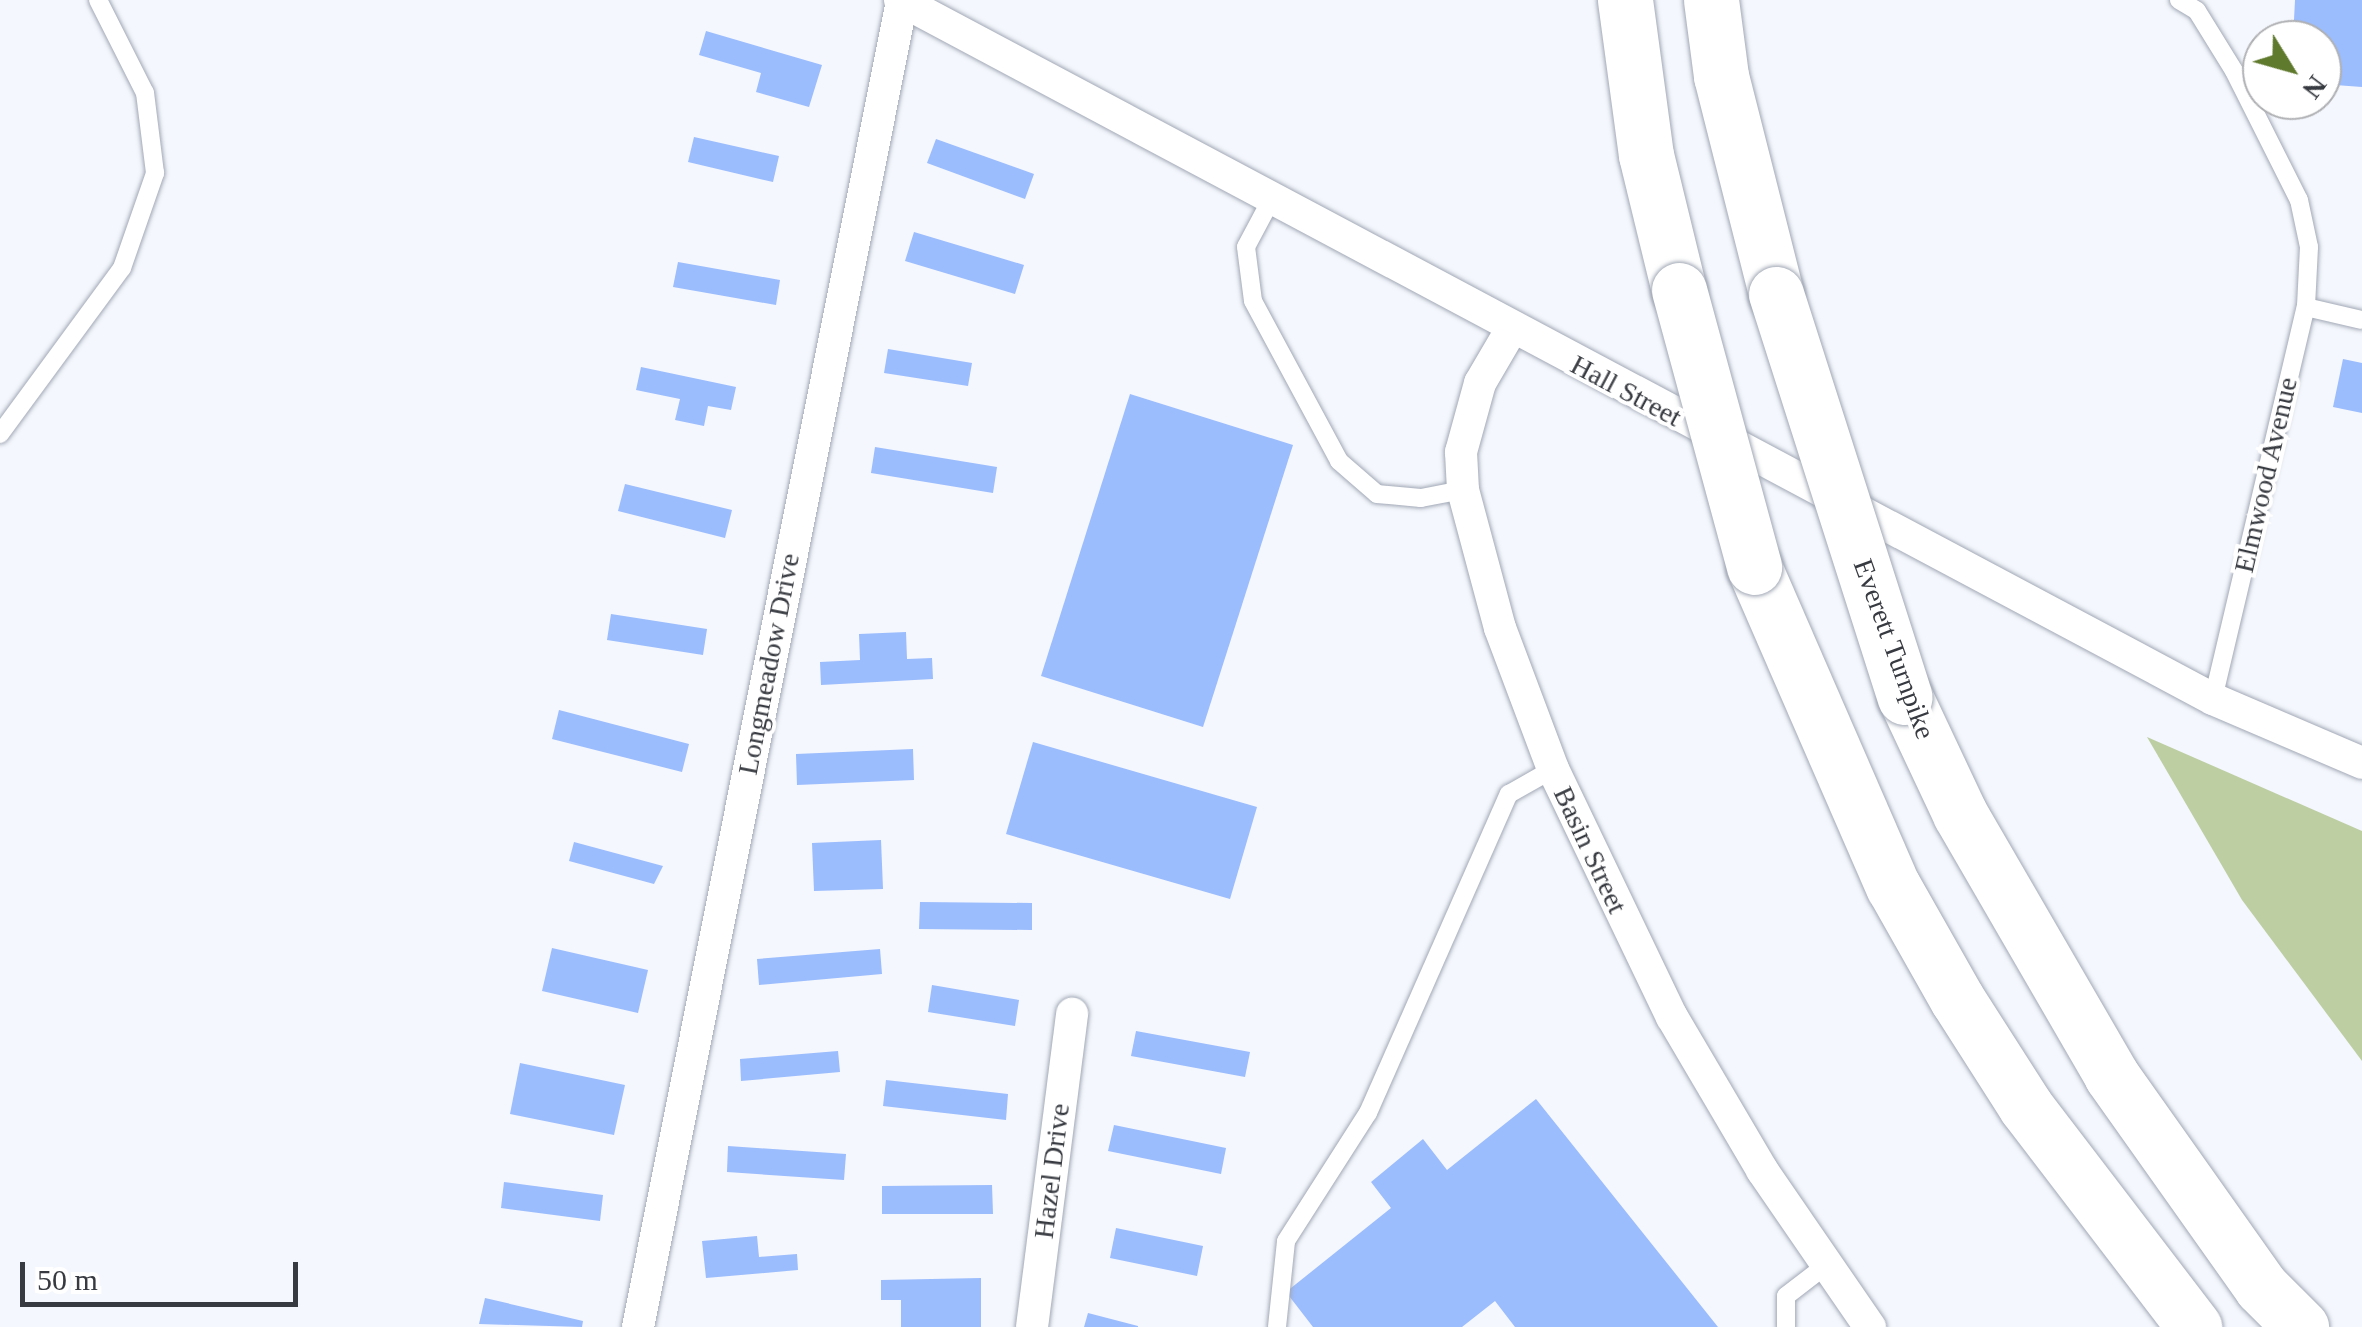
<!DOCTYPE html>
<style>
body{margin:0}
#map{position:relative;width:2362px;height:1327px;overflow:hidden;background:#f4f7fd;font-family:"Times New Roman",serif}
div>[style]{position:absolute}
[style*='--x']{left:calc(var(--x)*1px);top:calc(var(--y)*1px);width:calc(var(--w)*1px);rotate:calc(var(--a)*1deg)}
.green>*{inset:0;background:#bdcea3}
.building>*{inset:0;background:#9bbcfd}
.roads{filter:drop-shadow(0 0 2px #a1a8b5) drop-shadow(0 0 2px #a1a8b5)}
.service>*{height:18px;margin:-9px;padding:0 9px;transform-origin:9px;border-radius:9px;background:#fff}
.minor>*{height:32px;margin:-16px;padding:0 16px;transform-origin:16px;border-radius:16px;background:#fff}
.motorway>*{height:55px;margin:-27.5px;padding:0 27.5px;transform-origin:27.5px;border-radius:27.5px;background:#fff}
.bridges{filter:drop-shadow(0 0 2px #a1a8b5) drop-shadow(0 0 2px #a1a8b5)}
.motorway-bridge>*{height:55px;margin:-27.5px;padding:0 27.5px;transform-origin:27.5px;border-radius:27.5px;background:#fff}
span{translate:-50% -50%;white-space:nowrap;text-align:center;line-height:1.15;-webkit-text-stroke:8px #fff;paint-order:stroke}
.street-label{font-size:28px;color:#373a40}
.north{position:absolute;left:2242px;top:20px;width:100px;height:100px;box-sizing:border-box;background:#fff;border:2px solid #afb0b3;border-radius:50%;rotate:127deg;font-size:28px;font-weight:700;line-height:40px;text-align:center;color:#373a40}
.north::after{content:'';display:block;margin:auto;width:35px;height:45px;background:#5f792d;clip-path:polygon(50% 0,100% 100%,50% 72%,0 100%)}
.scale{position:absolute;left:20px;top:1262px;width:278px;height:45px;box-sizing:border-box;border:5px solid #373a40;border-top:0;padding-left:12px;font-size:30px;line-height:35px;white-space:nowrap;color:#373a40;-webkit-text-stroke:8px #fff;paint-order:stroke}
</style>
<div id="map">
<div class="green">
<div style="clip-path:polygon(2147px 737px,2362px 831px,2362px 1061px,2242px 900px)"></div>
</div>
<div class="building">
<div style="clip-path:polygon(2295px 0,2362px 0,2362px 87px,2322px 84px,2322px 40px,2293px 40px)"></div>
<div style="clip-path:polygon(706px 31px,822px 65px,809px 107px,756px 92px,761px 73px,699px 55px)"></div>
<div style="clip-path:polygon(694px 137px,779px 156px,773px 182px,688px 162px)"></div>
<div style="clip-path:polygon(936px 139px,1034px 174px,1025px 199px,927px 163px)"></div>
<div style="clip-path:polygon(914px 232px,1024px 265px,1015px 294px,905px 261px)"></div>
<div style="clip-path:polygon(678px 262px,780px 280px,776px 305px,673px 287px)"></div>
<div style="clip-path:polygon(888px 349px,972px 363px,968px 386px,884px 373px)"></div>
<div style="clip-path:polygon(2343px 359px,2362px 363px,2362px 413px,2333px 407px)"></div>
<div style="clip-path:polygon(641px 367px,736px 387px,731px 410px,708px 406px,704px 426px,675px 420px,680px 399px,636px 390px)"></div>
<div style="clip-path:polygon(1130px 394px,1293px 445px,1203px 727px,1041px 676px)"></div>
<div style="clip-path:polygon(875px 447px,997px 467px,993px 493px,871px 473px)"></div>
<div style="clip-path:polygon(625px 484px,732px 510px,725px 538px,618px 511px)"></div>
<div style="clip-path:polygon(611px 614px,707px 629px,703px 655px,607px 640px)"></div>
<div style="clip-path:polygon(906px 632px,907px 659px,932px 658px,933px 679px,821px 685px,820px 662px,860px 660px,859px 634px)"></div>
<div style="clip-path:polygon(559px 710px,689px 744px,682px 772px,552px 739px)"></div>
<div style="clip-path:polygon(1033px 742px,1257px 807px,1230px 899px,1006px 834px)"></div>
<div style="clip-path:polygon(913px 749px,914px 780px,797px 785px,796px 754px)"></div>
<div style="clip-path:polygon(881px 840px,883px 889px,814px 891px,812px 843px)"></div>
<div style="clip-path:polygon(574px 842px,663px 866px,654px 884px,569px 861px)"></div>
<div style="clip-path:polygon(920px 902px,1032px 903px,1032px 930px,919px 929px)"></div>
<div style="clip-path:polygon(552px 948px,648px 970px,638px 1013px,542px 991px)"></div>
<div style="clip-path:polygon(880px 949px,882px 974px,759px 985px,757px 959px)"></div>
<div style="clip-path:polygon(932px 985px,1019px 1000px,1015px 1026px,928px 1012px)"></div>
<div style="clip-path:polygon(1136px 1031px,1250px 1052px,1245px 1077px,1131px 1056px)"></div>
<div style="clip-path:polygon(838px 1051px,840px 1072px,741px 1081px,740px 1059px)"></div>
<div style="clip-path:polygon(520px 1063px,625px 1085px,614px 1135px,510px 1114px)"></div>
<div style="clip-path:polygon(886px 1080px,1008px 1094px,1006px 1120px,883px 1106px)"></div>
<div style="clip-path:polygon(1536px 1099px,1718px 1327px,1515px 1327px,1495px 1301px,1462px 1327px,1313px 1327px,1286px 1292px,1391px 1208px,1371px 1182px,1423px 1139px,1447px 1170px)"></div>
<div style="clip-path:polygon(1114px 1125px,1226px 1148px,1221px 1174px,1108px 1151px)"></div>
<div style="clip-path:polygon(728px 1146px,846px 1154px,844px 1180px,727px 1172px)"></div>
<div style="clip-path:polygon(504px 1182px,603px 1195px,600px 1221px,501px 1208px)"></div>
<div style="clip-path:polygon(992px 1185px,993px 1214px,882px 1214px,882px 1186px)"></div>
<div style="clip-path:polygon(1116px 1228px,1203px 1246px,1197px 1276px,1110px 1258px)"></div>
<div style="clip-path:polygon(757px 1236px,759px 1257px,797px 1254px,798px 1270px,706px 1278px,702px 1241px)"></div>
<div style="clip-path:polygon(981px 1278px,981px 1327px,901px 1327px,901px 1300px,881px 1300px,881px 1280px)"></div>
<div style="clip-path:polygon(485px 1298px,583px 1321px,582px 1327px,479px 1324px)"></div>
<div style="clip-path:polygon(1088px 1313px,1138px 1326px,1138px 1327px,1084px 1327px)"></div>
</div>
<div class="roads">
<div class="service">
<div style="--x:2179;--y:0;--w:21;--a:31"></div>
<div style="--x:2197;--y:11;--w:70;--a:58.3"></div>
<div style="--x:2234;--y:71;--w:144;--a:63.3"></div>
<div style="--x:2299;--y:200;--w:48;--a:78"></div>
<div style="--x:2309;--y:247;--w:60;--a:92.9"></div>
<div style="--x:1272;--y:198;--w:55;--a:118"></div>
<div style="--x:1246;--y:247;--w:54;--a:82.6"></div>
<div style="--x:1253;--y:301;--w:182;--a:61.7"></div>
<div style="--x:1339;--y:461;--w:50;--a:41"></div>
<div style="--x:1377;--y:494;--w:44;--a:5.2"></div>
<div style="--x:1421;--y:498;--w:43;--a:-10.8"></div>
<div style="--x:0;--y:434;--w:206;--a:-53.7"></div>
<div style="--x:122;--y:268;--w:101;--a:-70.8"></div>
<div style="--x:155;--y:173;--w:81;--a:-97.1"></div>
<div style="--x:145;--y:93;--w:104;--a:-116.8"></div>
<div style="--x:2213;--y:699;--w:403;--a:-76.7"></div>
<div style="--x:2306;--y:307;--w:57;--a:13.1"></div>
<div style="--x:1277;--y:1327;--w:86;--a:-84"></div>
<div style="--x:1286;--y:1241;--w:152;--a:-57.4"></div>
<div style="--x:1368;--y:1113;--w:349;--a:-66.2"></div>
<div style="--x:1509;--y:794;--w:51;--a:-29.6"></div>
<div style="--x:1786;--y:1327;--w:31;--a:-90"></div>
<div style="--x:1786;--y:1296;--w:49;--a:-37.6"></div>
</div>
<div class="minor">
<div style="--x:900;--y:0;--w:1487;--a:28.03"></div>
<div style="--x:2213;--y:699;--w:162;--a:23.2"></div>
<div style="--x:1511;--y:330;--w:61;--a:120.3"></div>
<div style="--x:1480;--y:383;--w:72;--a:105.4"></div>
<div style="--x:1461;--y:452;--w:38;--a:87"></div>
<div style="--x:1463;--y:490;--w:143;--a:75"></div>
<div style="--x:1500;--y:628;--w:151;--a:69.4"></div>
<div style="--x:1553;--y:769;--w:275;--a:64.4"></div>
<div style="--x:1672;--y:1017;--w:178;--a:59.5"></div>
<div style="--x:1762;--y:1170;--w:191;--a:55.5"></div>
<div style="--x:638;--y:1327;--w:1352;--a:-78.74"></div>
<div style="--x:1032;--y:1327;--w:316;--a:-82.7"></div>
</div>
<div class="motorway">
<div style="--x:1625;--y:0;--w:156;--a:82.3"></div>
<div style="--x:1646;--y:155;--w:139;--a:76.3"></div>
<div style="--x:1711;--y:0;--w:77;--a:82.5"></div>
<div style="--x:1721;--y:76;--w:225;--a:75.8"></div>
<div style="--x:1754;--y:567;--w:348;--a:66.5"></div>
<div style="--x:1893;--y:886;--w:130;--a:60.5"></div>
<div style="--x:1957;--y:999;--w:128;--a:57.4"></div>
<div style="--x:2026;--y:1107;--w:277;--a:52.6"></div>
<div style="--x:1905;--y:697;--w:129;--a:64.8"></div>
<div style="--x:1960;--y:814;--w:302;--a:59.9"></div>
<div style="--x:2111;--y:1075;--w:260;--a:54.7"></div>
<div style="--x:2261;--y:1287;--w:57;--a:45"></div>
</div>
</div>
<div class="bridges">
<div class="motorway-bridge">
<div style="--x:1679;--y:290;--w:287;--a:74.8"></div>
<div style="--x:1776;--y:294;--w:423;--a:72.3"></div>
</div>
</div>
<div class="street-label">
<span style="left:1626px;top:391px;rotate:28deg">Hall Street</span>
<span style="left:2266px;top:475px;rotate:-77deg">Elmwood Avenue</span>
<span style="left:1894px;top:649px;rotate:70deg">Everett Turnpike</span>
<span style="left:769px;top:664px;rotate:-79deg">Longmeadow Drive</span>
<span style="left:1590px;top:850px;rotate:65deg">Basin Street</span>
<span style="left:1052px;top:1171px;rotate:-83deg">Hazel Drive</span>
</div>
<div class="north">N</div>
<div class="scale">50 m</div>
</div>
